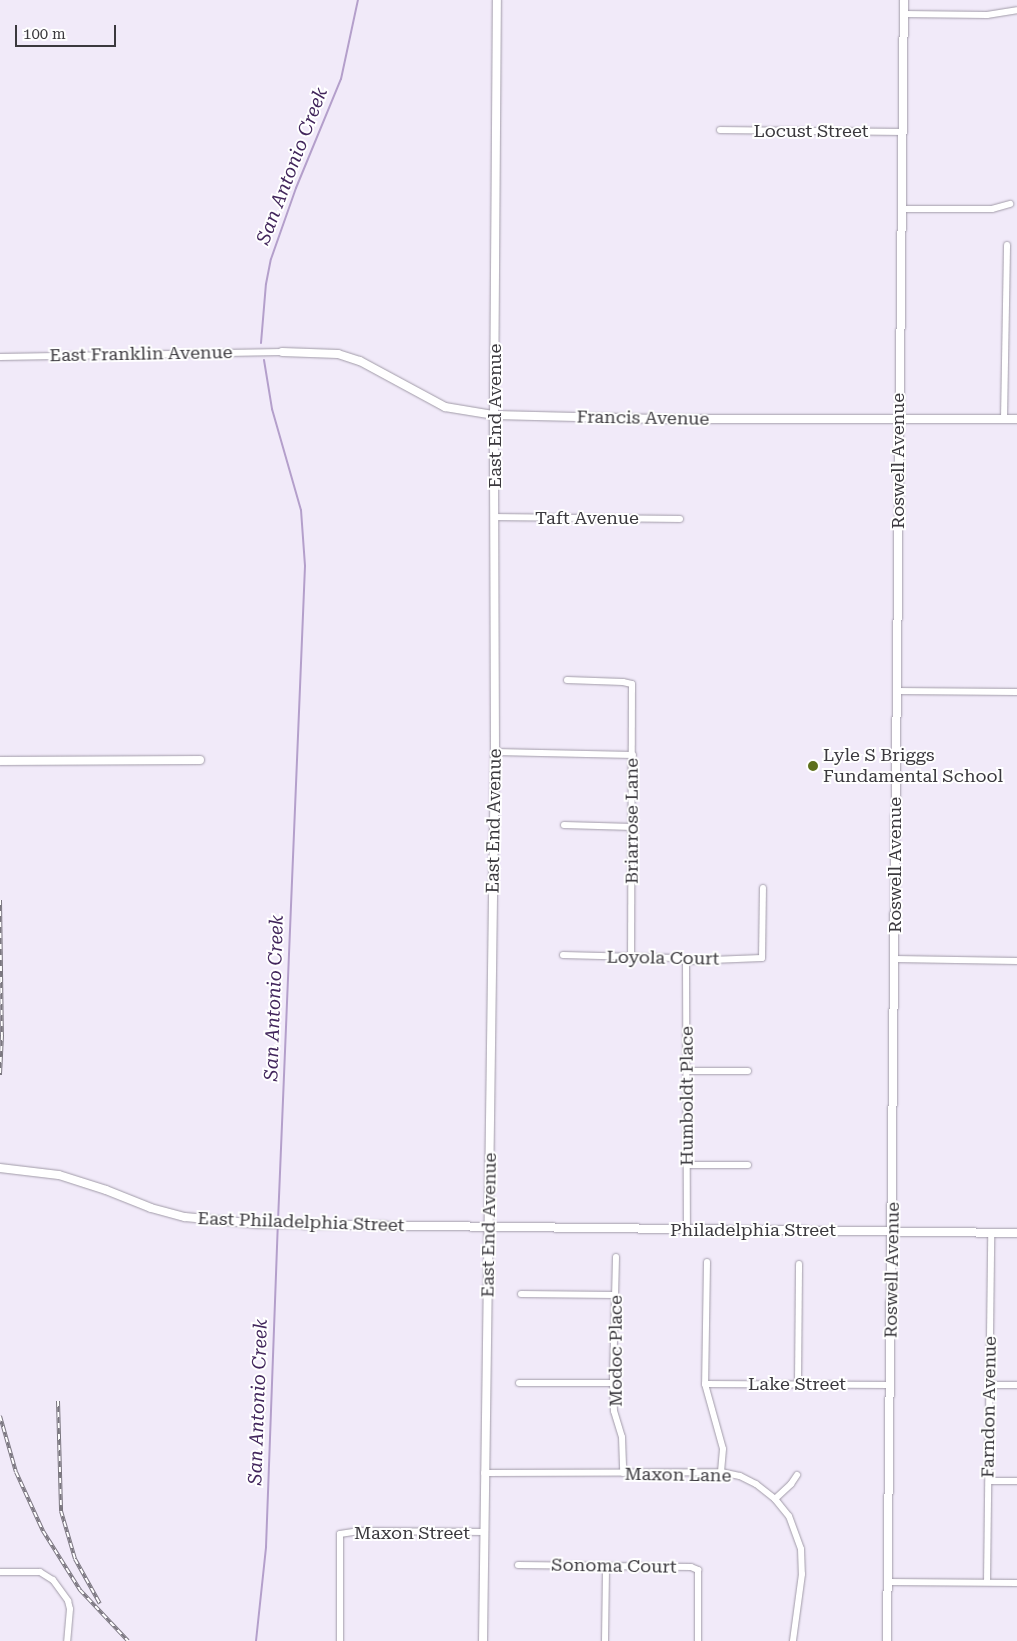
<!DOCTYPE html>
<style>
body{margin:0}
#map{position:relative;width:1017px;height:1641px;overflow:hidden;background:#f1eaf9;font-family:"Roboto Serif",serif}
div>[style]{position:absolute}
[style*='--x']{left:calc(var(--x)*1px);top:calc(var(--y)*1px);width:calc(var(--w)*1px);rotate:calc(var(--a)*1deg)}
.stream>*{height:2px;margin:-1px;padding:0 1px;transform-origin:1px;border-radius:1px;background:#b49fcb}
.roads{filter:drop-shadow(0 0 1px #a19ba8) drop-shadow(0 0 1px #a19ba8)}
.minor>*{height:6px;margin:-3px;padding:0 3px;transform-origin:3px;border-radius:3px;background:#fff}
.tertiary>*{height:8px;margin:-4px;padding:0 4px;transform-origin:4px;border-radius:4px;background:#fff}
.rail>*{height:4px;margin-top:-2px;transform-origin:0;background:repeating-linear-gradient(90deg,#fff 0 5.5px,#7b7780 0 11px);box-sizing:border-box;border-block:1px solid #7b7780}
.dots>*{width:14px;height:14px;translate:-50% -50%;box-sizing:border-box;border:2px solid #fff;border-radius:50%}
span{translate:-50% -50%;white-space:nowrap;text-align:center;line-height:1.15;-webkit-text-stroke:4px #fff;paint-order:stroke}
.street-label{font-size:18px;color:#3b393e}
.poi-label{font-size:18px;color:#3b393e}
.left{translate:0 -50%;text-align:left}
.water-label{font-size:19px;color:#42265c;font-style:italic}
.scale{position:absolute;left:15px;top:25px;width:101px;height:22px;box-sizing:border-box;border:2px solid #3b393e;border-top:0;padding-left:6px;font-size:15px;line-height:18px;white-space:nowrap;color:#3b393e;-webkit-text-stroke:4px #fff;paint-order:stroke}
</style>
<div id="map">
<div class="stream">
<div style="--x:261;--y:343;--w:59;--a:-85.2"></div>
<div style="--x:266;--y:284;--w:25;--a:-79"></div>
<div style="--x:271;--y:259;--w:75;--a:-70.6"></div>
<div style="--x:296;--y:188;--w:118;--a:-67.6"></div>
<div style="--x:341;--y:79;--w:81;--a:-77.9"></div>
<div style="--x:264;--y:360;--w:50;--a:80.7"></div>
<div style="--x:272;--y:409;--w:105;--a:74"></div>
<div style="--x:301;--y:510;--w:56;--a:85.9"></div>
<div style="--x:305;--y:566;--w:657;--a:92.36"></div>
<div style="--x:256;--y:1641;--w:95;--a:-83.9"></div>
<div style="--x:266;--y:1547;--w:320;--a:-87.9"></div>
</div>
<div class="roads">
<div class="minor">
<div style="--x:904;--y:14;--w:83;--a:0.7"></div>
<div style="--x:987;--y:15;--w:30;--a:-9"></div>
<div style="--x:720;--y:130;--w:181;--a:0.6"></div>
<div style="--x:901;--y:209;--w:91;--a:0"></div>
<div style="--x:992;--y:209;--w:19;--a:-16"></div>
<div style="--x:0;--y:357;--w:282;--a:-1"></div>
<div style="--x:1004;--y:419;--w:174;--a:-89"></div>
<div style="--x:494;--y:517;--w:186;--a:0.6"></div>
<div style="--x:567;--y:680;--w:56;--a:2"></div>
<div style="--x:623;--y:682;--w:9;--a:13"></div>
<div style="--x:632;--y:684;--w:273;--a:90.2"></div>
<div style="--x:896;--y:691;--w:121;--a:0.5"></div>
<div style="--x:495;--y:752;--w:138;--a:1.2"></div>
<div style="--x:564;--y:825;--w:69;--a:1.7"></div>
<div style="--x:563;--y:955;--w:113;--a:1.5"></div>
<div style="--x:676;--y:958;--w:10;--a:17"></div>
<div style="--x:686;--y:961;--w:76;--a:-2.3"></div>
<div style="--x:762;--y:958;--w:70;--a:-89.2"></div>
<div style="--x:895;--y:959;--w:122;--a:0.9"></div>
<div style="--x:686;--y:961;--w:269;--a:89.8"></div>
<div style="--x:688;--y:1071;--w:60;--a:0"></div>
<div style="--x:687;--y:1165;--w:61;--a:0"></div>
<div style="--x:616;--y:1257;--w:126;--a:91.4"></div>
<div style="--x:613;--y:1383;--w:28;--a:88"></div>
<div style="--x:614;--y:1411;--w:27;--a:73"></div>
<div style="--x:622;--y:1437;--w:36;--a:88"></div>
<div style="--x:707;--y:1262;--w:122;--a:90.9"></div>
<div style="--x:705;--y:1384;--w:67;--a:74.5"></div>
<div style="--x:723;--y:1449;--w:23;--a:95"></div>
<div style="--x:521;--y:1294;--w:94;--a:0.6"></div>
<div style="--x:519;--y:1383;--w:94;--a:0"></div>
<div style="--x:705;--y:1384;--w:185;--a:0.3"></div>
<div style="--x:798;--y:1384;--w:120;--a:-89.5"></div>
<div style="--x:990;--y:1385;--w:27;--a:0"></div>
<div style="--x:484;--y:1473;--w:237;--a:-0.2"></div>
<div style="--x:721;--y:1472;--w:19;--a:12"></div>
<div style="--x:740;--y:1476;--w:18;--a:27"></div>
<div style="--x:756;--y:1484;--w:24;--a:38"></div>
<div style="--x:775;--y:1499;--w:22;--a:51"></div>
<div style="--x:789;--y:1516;--w:35;--a:70"></div>
<div style="--x:801;--y:1549;--w:25;--a:88"></div>
<div style="--x:802;--y:1574;--w:68;--a:97.7"></div>
<div style="--x:989;--y:1481;--w:28;--a:0"></div>
<div style="--x:775;--y:1499;--w:22;--a:-43"></div>
<div style="--x:791;--y:1484;--w:11;--a:-56"></div>
<div style="--x:518;--y:1565;--w:173;--a:0.7"></div>
<div style="--x:691;--y:1567;--w:8;--a:23"></div>
<div style="--x:698;--y:1570;--w:71;--a:90"></div>
<div style="--x:0;--y:1572;--w:40;--a:0"></div>
<div style="--x:40;--y:1572;--w:15;--a:32"></div>
<div style="--x:53;--y:1580;--w:26;--a:54"></div>
<div style="--x:68;--y:1601;--w:8;--a:76"></div>
<div style="--x:70;--y:1609;--w:32;--a:95"></div>
<div style="--x:888;--y:1582;--w:129;--a:0.4"></div>
<div style="--x:987;--y:1582;--w:349;--a:-89.3"></div>
<div style="--x:340;--y:1641;--w:107;--a:-90"></div>
<div style="--x:340;--y:1534;--w:18;--a:-9"></div>
<div style="--x:358;--y:1531;--w:125;--a:0.5"></div>
<div style="--x:605;--y:1641;--w:75;--a:-89.2"></div>
</div>
<div class="tertiary">
<div style="--x:282;--y:352;--w:56;--a:2"></div>
<div style="--x:338;--y:354;--w:23;--a:18"></div>
<div style="--x:360;--y:361;--w:97;--a:28.4"></div>
<div style="--x:445;--y:407;--w:50;--a:9.3"></div>
<div style="--x:494;--y:415;--w:165;--a:1.4"></div>
<div style="--x:659;--y:419;--w:358;--a:0"></div>
<div style="--x:0;--y:761;--w:200;--a:-0.3"></div>
<div style="--x:0;--y:1168;--w:59;--a:6.8"></div>
<div style="--x:59;--y:1175;--w:49;--a:17.7"></div>
<div style="--x:106;--y:1190;--w:48;--a:21.8"></div>
<div style="--x:151;--y:1208;--w:35;--a:15"></div>
<div style="--x:185;--y:1217;--w:74;--a:5.4"></div>
<div style="--x:259;--y:1224;--w:758;--a:0.68"></div>
<div style="--x:483;--y:1641;--w:889;--a:-89.23"></div>
<div style="--x:495;--y:752;--w:337;--a:-90.2"></div>
<div style="--x:494;--y:415;--w:415;--a:-89.6"></div>
<div style="--x:887;--y:1641;--w:1641;--a:-89.41"></div>
</div>
</div>
<div class="rail">
<div style="--x:0;--y:900;--w:135;--a:89.2"></div>
<div style="--x:2;--y:1035;--w:40;--a:92.9"></div>
<div style="--x:58;--y:1401;--w:110;--a:88.4"></div>
<div style="--x:61;--y:1511;--w:50;--a:73.7"></div>
<div style="--x:75;--y:1559;--w:51;--a:60.9"></div>
<div style="--x:0;--y:1416;--w:58;--a:74.1"></div>
<div style="--x:16;--y:1472;--w:65;--a:65.4"></div>
<div style="--x:43;--y:1531;--w:70;--a:57.9"></div>
<div style="--x:80;--y:1590;--w:70;--a:46.7"></div>
</div>
<div class="dots">
<div style="left:813px;top:766px;background:#5d6f1c"></div>
</div>
<div class="street-label">
<span style="left:811px;top:131px">Locust Street</span>
<span style="left:141px;top:354px;rotate:-1deg">East Franklin Avenue</span>
<span style="left:495px;top:416px;rotate:-90deg">East End Avenue</span>
<span style="left:643px;top:418px;rotate:1deg">Francis Avenue</span>
<span style="left:898px;top:461px;rotate:-90deg">Roswell Avenue</span>
<span style="left:587px;top:518px">Taft Avenue</span>
<span style="left:494px;top:821px;rotate:-89deg">East End Avenue</span>
<span style="left:632px;top:821px;rotate:-90deg">Briarrose Lane</span>
<span style="left:895px;top:865px;rotate:-90deg">Roswell Avenue</span>
<span style="left:663px;top:958px;rotate:1deg">Loyola Court</span>
<span style="left:687px;top:1096px;rotate:-90deg">Humboldt Place</span>
<span style="left:301px;top:1222px;rotate:2deg">East Philadelphia Street</span>
<span style="left:489px;top:1225px;rotate:-89deg">East End Avenue</span>
<span style="left:753px;top:1230px">Philadelphia Street</span>
<span style="left:892px;top:1270px;rotate:-89deg">Roswell Avenue</span>
<span style="left:616px;top:1351px;rotate:-90deg">Modoc Place</span>
<span style="left:797px;top:1384px">Lake Street</span>
<span style="left:989px;top:1407px;rotate:-89deg">Farndon Avenue</span>
<span style="left:678px;top:1475px;rotate:1deg">Maxon Lane</span>
<span style="left:412px;top:1533px">Maxon Street</span>
<span style="left:614px;top:1566px;rotate:1deg">Sonoma Court</span>
</div>
<div class="poi-label">
<span class="left" style="left:823px;top:766px">Lyle S Briggs<br>Fundamental School</span>
</div>
<div class="water-label">
<span style="left:292px;top:166px;rotate:-69deg">San Antonio Creek</span>
<span style="left:274px;top:998px;rotate:-88deg">San Antonio Creek</span>
<span style="left:258px;top:1402px;rotate:-88deg">San Antonio Creek</span>
</div>
<div class="scale">100 m</div>
</div>
